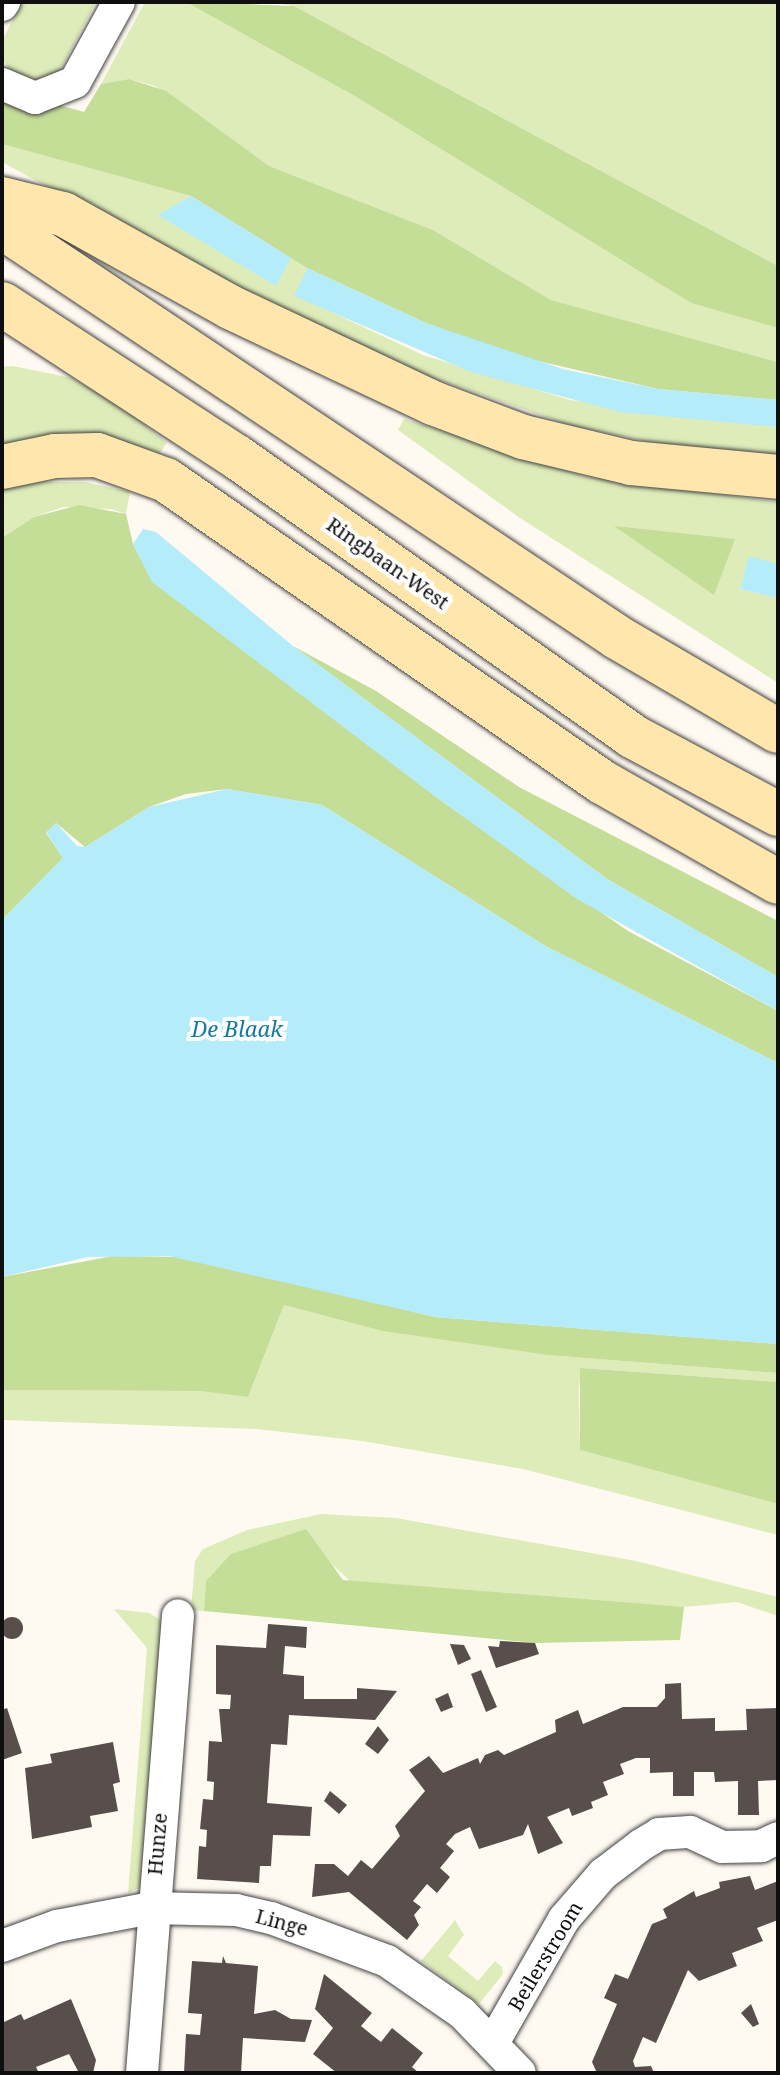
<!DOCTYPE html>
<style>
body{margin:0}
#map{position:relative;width:780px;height:2075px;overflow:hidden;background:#fffaf1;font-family:"Noto Serif",serif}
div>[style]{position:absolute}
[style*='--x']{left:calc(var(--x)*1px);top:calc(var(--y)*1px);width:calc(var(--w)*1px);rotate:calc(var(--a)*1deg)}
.green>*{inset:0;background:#ddecb9}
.forest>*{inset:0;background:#c4dd97}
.water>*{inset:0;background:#b4ecf9}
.building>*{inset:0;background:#584e4b}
.round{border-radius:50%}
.roads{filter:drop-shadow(0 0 2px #424242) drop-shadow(0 0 2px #424242)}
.minor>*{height:32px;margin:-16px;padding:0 16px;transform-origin:16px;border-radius:16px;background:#fff}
.secondary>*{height:44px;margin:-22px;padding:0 22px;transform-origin:22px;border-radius:22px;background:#ffe6ac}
span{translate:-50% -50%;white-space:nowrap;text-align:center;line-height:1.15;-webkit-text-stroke:8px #fff;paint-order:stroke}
.street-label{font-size:20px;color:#0f0f0f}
.water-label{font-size:22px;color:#127ca0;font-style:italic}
.frame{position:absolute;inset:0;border:4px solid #0f0f0f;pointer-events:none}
</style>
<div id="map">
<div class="green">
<div style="clip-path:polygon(22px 2px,96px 2px,58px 74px,36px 82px,10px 71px,2px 58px,4px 37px)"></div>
<div style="clip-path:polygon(145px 2px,186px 2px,358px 98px,691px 303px,778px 328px,778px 362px,551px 300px,433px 230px,269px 166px,155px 86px,129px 79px,101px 84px)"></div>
<div style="clip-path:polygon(268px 2px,778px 2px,778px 266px,294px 6px)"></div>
<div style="clip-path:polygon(2px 144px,191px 196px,159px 215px,276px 285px,291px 258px,307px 268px,295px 295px,423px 355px,570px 400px,778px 427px,778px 456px,649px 442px,566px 424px,422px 374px,177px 258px,2px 162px)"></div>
<div style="clip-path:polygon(13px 366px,72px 378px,125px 409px,167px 443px,151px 464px,2px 449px,2px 367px)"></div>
<div style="clip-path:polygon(404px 419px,583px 476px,778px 502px,778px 564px,749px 557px,740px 589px,778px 598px,778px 683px,520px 518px,398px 430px)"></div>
<div style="clip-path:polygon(41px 482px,85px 482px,130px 492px,126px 514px,111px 509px,63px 507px,34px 517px,2px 538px,2px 488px)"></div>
<div style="clip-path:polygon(284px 1305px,382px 1331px,547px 1355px,778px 1373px,778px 1382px,581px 1368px,579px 1390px,580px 1450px,778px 1504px,778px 1535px,523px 1469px,362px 1441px,257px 1429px,2px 1420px,2px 1390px,199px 1391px,248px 1397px)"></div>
<div style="clip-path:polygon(321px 1514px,396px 1518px,636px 1561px,778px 1597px,778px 1616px,737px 1602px,684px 1607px,597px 1602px,350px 1581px,322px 1555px,206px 1581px,204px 1611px,191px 1610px,195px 1561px,203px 1549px,247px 1530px)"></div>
<div style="clip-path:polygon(114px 1609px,149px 1613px,163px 1621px,141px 1887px,128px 1893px,147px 1648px)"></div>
<div style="clip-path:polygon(455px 1920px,464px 1935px,448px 1956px,478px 1981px,495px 1961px,502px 1967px,503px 1974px,479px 2004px,421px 1961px)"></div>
</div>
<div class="forest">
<div style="clip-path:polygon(186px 2px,294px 6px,778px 266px,778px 328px,691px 303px,358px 98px)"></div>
<div style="clip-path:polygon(129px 79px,166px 91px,269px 166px,433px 230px,551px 300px,778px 362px,778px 400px,658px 389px,517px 356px,426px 323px,307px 268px,191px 196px,2px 144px,2px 101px,27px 110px,59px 105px,84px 112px,101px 84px)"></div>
<div style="clip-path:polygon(79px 505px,126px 514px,133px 544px,153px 582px,447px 805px,628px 931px,778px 1011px,778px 1063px,547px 947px,322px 805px,227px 789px,186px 794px,149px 807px,85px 847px,56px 823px,46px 833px,63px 858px,2px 920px,2px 538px,34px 517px)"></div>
<div style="clip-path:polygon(614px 526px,735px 539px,714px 595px)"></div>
<div style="clip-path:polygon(293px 646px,376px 691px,519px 787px,778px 921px,778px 977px,607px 879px)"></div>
<div style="clip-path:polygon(113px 1256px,183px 1257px,435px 1317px,778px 1344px,778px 1373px,547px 1355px,382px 1331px,284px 1305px,248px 1397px,199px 1391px,2px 1390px,2px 1277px)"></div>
<div style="clip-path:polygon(580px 1368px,778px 1382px,778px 1504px,580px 1450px)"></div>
<div style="clip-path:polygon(306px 1529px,343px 1580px,684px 1607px,680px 1640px,535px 1643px,204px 1611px,206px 1581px,231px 1554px)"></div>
</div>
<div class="water">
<div style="clip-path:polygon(191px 196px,291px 258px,276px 286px,158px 215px)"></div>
<div style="clip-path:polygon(307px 268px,426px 323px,563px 369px,658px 389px,778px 400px,778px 427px,620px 412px,471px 372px,294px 296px)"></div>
<div style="clip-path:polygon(143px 529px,156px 532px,293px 646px,607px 879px,778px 977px,778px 1011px,577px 899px,428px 791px,152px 582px,133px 544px)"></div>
<div style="clip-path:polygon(749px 556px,778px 564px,778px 598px,740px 589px)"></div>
<div style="clip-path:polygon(227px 789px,322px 805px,547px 947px,778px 1063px,778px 1344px,435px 1317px,169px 1256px,88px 1257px,2px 1277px,2px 920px,63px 858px,46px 832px,56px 823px,77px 846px,85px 847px,149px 807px)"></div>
</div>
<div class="building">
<div class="round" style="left:1px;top:1617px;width:22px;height:22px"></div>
<div style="clip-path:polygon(268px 1624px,307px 1627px,306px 1648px,285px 1646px,283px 1674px,304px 1676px,304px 1699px,357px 1699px,357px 1688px,397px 1691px,375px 1720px,289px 1715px,287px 1745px,271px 1744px,267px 1803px,312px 1807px,310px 1836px,273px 1835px,271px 1866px,260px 1866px,259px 1883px,197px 1879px,199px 1846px,206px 1847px,207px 1830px,200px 1829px,203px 1799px,213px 1800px,214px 1782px,207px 1781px,209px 1741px,222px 1742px,219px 1709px,230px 1709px,231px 1695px,216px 1694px,216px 1645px,266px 1648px)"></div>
<div style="clip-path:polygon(500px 1641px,535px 1643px,539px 1654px,496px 1668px,488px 1646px,499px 1647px)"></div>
<div style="clip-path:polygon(450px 1644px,464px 1645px,471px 1659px,458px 1665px)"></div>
<div style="clip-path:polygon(481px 1670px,497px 1707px,486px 1712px,471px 1674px)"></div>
<div style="clip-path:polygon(681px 1683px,682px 1719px,715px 1718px,715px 1731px,747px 1730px,746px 1709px,778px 1708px,778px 1780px,758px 1781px,759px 1815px,738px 1815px,738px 1781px,715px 1782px,714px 1772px,694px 1772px,694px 1796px,673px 1796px,673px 1772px,650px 1773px,650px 1758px,636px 1758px,620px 1764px,624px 1774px,603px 1782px,608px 1795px,591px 1802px,593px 1808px,572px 1816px,569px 1808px,547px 1817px,563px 1843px,538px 1854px,528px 1824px,523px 1835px,479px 1849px,470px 1827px,455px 1834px,446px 1844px,454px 1851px,440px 1868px,450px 1877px,437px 1893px,427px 1884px,413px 1901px,421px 1907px,414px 1915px,419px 1925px,407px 1940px,349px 1892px,312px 1897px,315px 1864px,334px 1864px,348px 1876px,361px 1860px,372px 1869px,400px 1836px,395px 1826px,425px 1791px,409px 1770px,429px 1756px,443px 1773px,478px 1758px,480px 1764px,485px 1755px,498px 1750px,504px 1755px,556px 1732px,555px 1720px,578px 1710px,583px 1724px,623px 1707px,657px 1707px,665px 1698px,665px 1684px)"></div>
<div style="clip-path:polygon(448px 1693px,453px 1707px,441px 1712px,435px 1699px)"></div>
<div style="clip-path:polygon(7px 1708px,22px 1753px,2px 1760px,2px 1710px)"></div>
<div style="clip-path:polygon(378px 1726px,389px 1740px,378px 1754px,365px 1744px)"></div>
<div style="clip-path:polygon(113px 1742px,120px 1782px,113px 1784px,118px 1811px,90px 1816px,92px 1827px,32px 1839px,25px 1768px,52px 1763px,50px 1754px)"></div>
<div style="clip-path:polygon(330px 1791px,347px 1805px,339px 1814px,324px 1801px)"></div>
<div style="clip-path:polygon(750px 1876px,755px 1890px,778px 1881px,778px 1920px,757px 1928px,763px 1941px,732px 1953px,737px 1966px,699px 1981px,688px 1970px,656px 2043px,643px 2037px,633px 2061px,635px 2067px,651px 2066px,654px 2073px,597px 2073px,592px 2062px,617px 2004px,604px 1998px,615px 1974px,628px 1979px,652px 1924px,667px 1918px,663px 1909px,694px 1891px,696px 1897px,720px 1888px,719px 1882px)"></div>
<div style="clip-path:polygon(223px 1956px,226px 1963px,258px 1966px,254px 2014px,275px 2010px,291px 2019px,312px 2020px,305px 2042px,243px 2038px,241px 2073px,184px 2073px,186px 2034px,200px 2035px,202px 2014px,188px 2013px,192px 1961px,222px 1963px)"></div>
<div style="clip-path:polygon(324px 1974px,372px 2013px,361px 2026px,372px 2035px,381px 2042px,392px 2028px,423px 2053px,412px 2067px,419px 2073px,337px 2073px,313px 2054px,333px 2028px,315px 2009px)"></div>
<div style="clip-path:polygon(71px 1999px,96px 2060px,93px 2073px,79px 2073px,69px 2054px,36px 2067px,39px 2073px,2px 2073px,2px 2023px,21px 2014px,24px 2020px)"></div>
<div style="clip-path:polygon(751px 2004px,759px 2024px,753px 2027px,741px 2013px)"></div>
</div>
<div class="roads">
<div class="minor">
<div style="--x:2;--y:5;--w:4;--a:-56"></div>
<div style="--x:2;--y:84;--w:36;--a:23"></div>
<div style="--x:35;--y:98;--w:43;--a:-21.8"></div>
<div style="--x:75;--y:82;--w:91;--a:-61.2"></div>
<div style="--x:2;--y:1946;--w:59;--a:-20"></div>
<div style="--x:57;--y:1926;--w:96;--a:-10.8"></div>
<div style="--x:151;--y:1908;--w:85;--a:1.3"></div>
<div style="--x:236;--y:1910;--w:36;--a:13"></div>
<div style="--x:271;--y:1918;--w:124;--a:20.3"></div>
<div style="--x:387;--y:1961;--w:91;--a:34.7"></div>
<div style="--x:462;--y:2013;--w:83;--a:46"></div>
<div style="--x:493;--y:2043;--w:143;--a:-60.2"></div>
<div style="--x:564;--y:1919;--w:60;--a:-49.1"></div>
<div style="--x:603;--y:1874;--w:48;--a:-37.3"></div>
<div style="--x:641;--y:1845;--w:21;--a:-31"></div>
<div style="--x:659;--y:1834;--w:31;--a:-4"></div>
<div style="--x:690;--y:1832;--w:35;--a:25"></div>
<div style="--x:722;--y:1847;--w:39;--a:-1"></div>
<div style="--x:761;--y:1846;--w:19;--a:-25"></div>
<div style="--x:142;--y:2073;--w:459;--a:-85.5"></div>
</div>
<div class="secondary">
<div style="--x:2;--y:199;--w:63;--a:13.8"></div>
<div style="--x:63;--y:214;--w:191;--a:29.1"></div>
<div style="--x:230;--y:307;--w:225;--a:25.3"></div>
<div style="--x:433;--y:403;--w:96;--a:20.7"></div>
<div style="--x:523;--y:437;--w:111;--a:13.5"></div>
<div style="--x:631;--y:463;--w:148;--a:5.4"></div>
<div style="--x:2;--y:227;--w:739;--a:33.69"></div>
<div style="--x:617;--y:637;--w:186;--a:30.3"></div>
<div style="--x:2;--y:304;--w:280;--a:33.1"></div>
<div style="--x:237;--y:457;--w:484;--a:35.2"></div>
<div style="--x:632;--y:736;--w:166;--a:28.1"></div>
<div style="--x:2;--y:467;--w:54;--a:-11.7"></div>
<div style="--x:55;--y:456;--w:42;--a:-1.4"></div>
<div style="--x:97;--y:455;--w:73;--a:19.9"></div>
<div style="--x:166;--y:480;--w:530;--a:34.71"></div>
<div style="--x:602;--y:782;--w:202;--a:29.6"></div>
</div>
</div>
<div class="street-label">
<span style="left:388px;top:563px;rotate:35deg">Ringbaan-West</span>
<span style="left:157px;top:1844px;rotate:-85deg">Hunze</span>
<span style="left:282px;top:1922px;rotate:15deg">Linge</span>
<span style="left:545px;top:1956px;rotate:-59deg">Beilerstroom</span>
</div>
<div class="water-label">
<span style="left:237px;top:1029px">De Blaak</span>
</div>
<div class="frame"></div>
</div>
